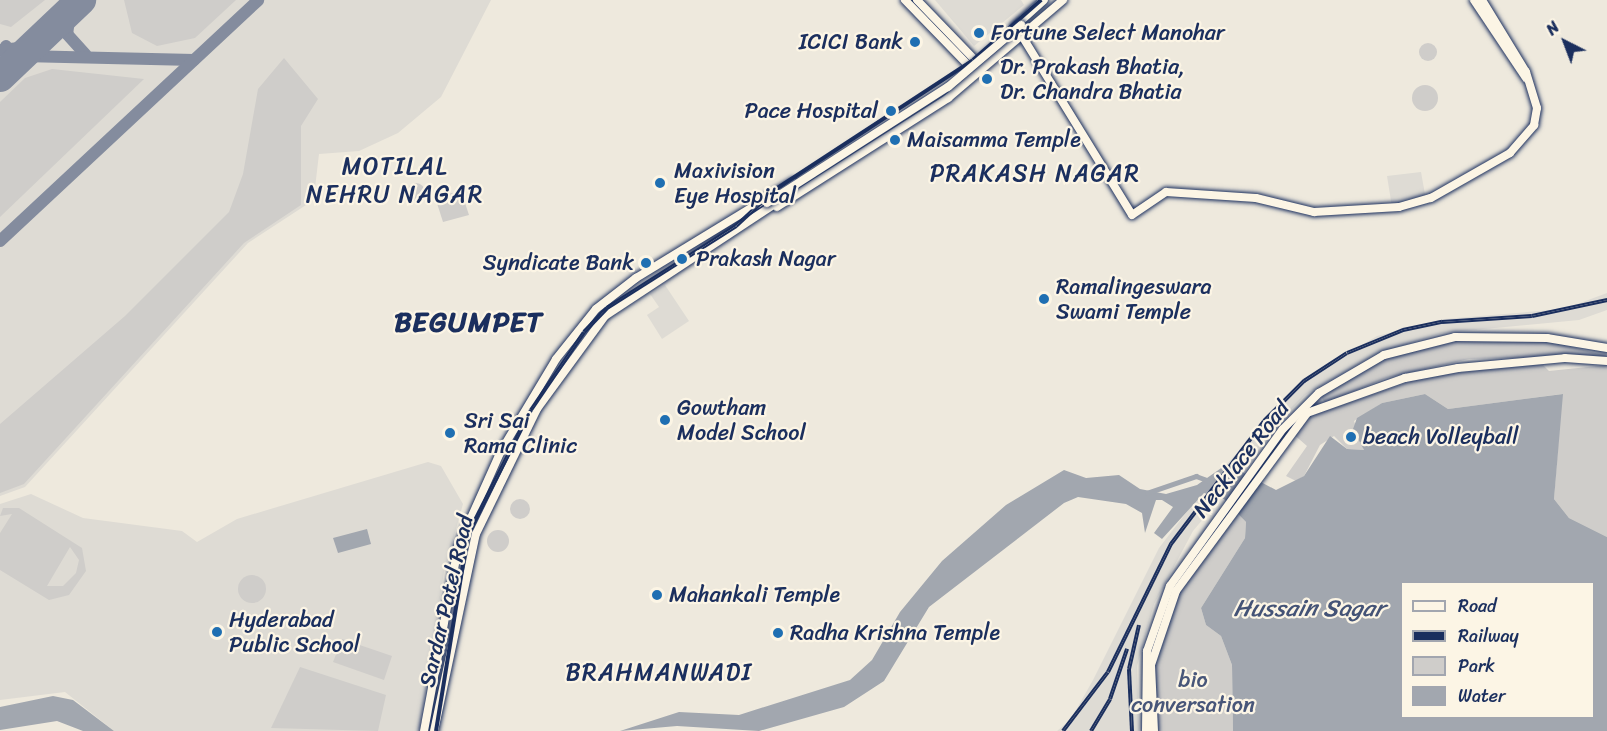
<!DOCTYPE html>
<style>
body{margin:0}
#map{position:relative;width:1607px;height:731px;overflow:hidden;background:#eee9dd;font-family:Sriracha,sans-serif}
div>[style]{position:absolute}
[style*='--x']{left:calc(var(--x)*1px);top:calc(var(--y)*1px);width:calc(var(--w)*1px);rotate:calc(var(--a)*1deg)}
.built>*{inset:0;background:#dedbd4}
.green>*{inset:0;background:#cfcdca}
.round{border-radius:50%}
.water>*{inset:0;background:#a2a7af}
.canal>*{height:4.5px;margin:-2.25px;padding:0 2.25px;transform-origin:2.25px;border-radius:2.25px;background:#a2a7af}
.taxiway>*{height:12px;margin:-6px;padding:0 6px;transform-origin:6px;border-radius:6px;background:#848c9e}
.runway>*{height:30px;margin:-15px;padding:0 15px;transform-origin:15px;border-radius:15px;background:#848c9e}
.roads{filter:drop-shadow(0 0 2px #1b2f5e) drop-shadow(0 0 2px #1b2f5e)}
.secondary>*{height:8px;margin:-4px;padding:0 4px;transform-origin:4px;border-radius:4px;background:#fcf5e5}
.primary>*{height:8px;margin:-4px;padding:0 4px;transform-origin:4px;border-radius:4px;background:#fcf5e5}
.rail>*{height:4px;margin-top:-2px;transform-origin:0;background:repeating-linear-gradient(90deg,#fcf5e5 0 4.5px,#1b2f5e 0 9px);box-sizing:border-box;border-block:2px solid #1b2f5e}
.bridges{filter:drop-shadow(0 0 2px #1b2f5e) drop-shadow(0 0 2px #1b2f5e)}
.primary-bridge>*{height:8px;margin:-4px;padding:0 4px;transform-origin:4px;border-radius:4px;background:#fcf5e5}
.dots>*{width:16px;height:16px;translate:-50% -50%;box-sizing:border-box;border:3px solid #fcf5e5;border-radius:50%}
span{translate:-50% -50%;white-space:nowrap;text-align:center;line-height:1.15;-webkit-text-stroke:4.5px #fcf5e5;paint-order:stroke}
.poi-label{font-size:22px;color:#1b2f5e}
.left{translate:0 -50%;text-align:left}
.right{translate:-100% -50%;text-align:right}
.street-label{font-size:22px;color:#1b2f5e}
.park-label{font-size:22px;color:#485679}
.neighbourhood-label{font-size:24px;color:#1b2f5e;letter-spacing:1.5px}
.water-label{font-size:24px;color:#445376;font-style:italic}
.district-label{font-size:28px;color:#1b2f5e;font-weight:700;letter-spacing:1.5px}
.legend{position:absolute;left:1400px;top:581px;width:195px;height:138px;box-sizing:border-box;background:#fcf5e5;border:2px solid #a2a6af;margin:0;padding:8px 10px;list-style:none;font-size:18px;color:#1b2f5e}
.legend li{display:flex;align-items:center;gap:12px;height:30px}
.legend b{width:30px;border:2px solid #a2a6af}
.north{position:absolute;left:1535px;top:12px;width:60px;height:60px;-webkit-text-stroke:4px #fcf5e5;paint-order:stroke;rotate:318deg;font-size:16px;font-weight:700;line-height:24px;text-align:center;color:#1b2f5e}
.north::after{content:'';display:block;margin:auto;width:21px;height:27px;background:#1b2f5e;clip-path:polygon(50% 0,100% 100%,50% 72%,0 100%)}
</style>
<div id="map">
<div class="built">
<div style="clip-path:polygon(0 0,491px 0,441px 97px,398px 133px,359px 151px,319px 154px,315px 188px,306px 205px,248px 243px,25px 487px,0 496px)"></div>
<div style="clip-path:polygon(935px 0,1021px 0,1024px 5px,974px 46px)"></div>
<div style="clip-path:polygon(1421px 172px,1426px 200px,1392px 207px,1387px 176px)"></div>
<div style="clip-path:polygon(665px 285px,689px 321px,662px 339px,647px 315px,659px 307px,650px 294px)"></div>
<div style="clip-path:polygon(1607px 293px,1607px 310px,1579px 320px,1442px 333px,1376px 354px,1305px 395px,1267px 435px,1241px 474px,1227px 464px,1303px 380px,1377px 336px,1444px 319px,1564px 309px)"></div>
<div style="clip-path:polygon(428px 462px,441px 466px,463px 504px,444px 572px,419px 731px,114px 731px,65px 692px,0 700px,0 504px,31px 494px,83px 518px,182px 531px,197px 542px,237px 519px)"></div>
<div style="clip-path:polygon(1199px 496px,1215px 505px,1193px 531px,1154px 604px,1137px 666px,1139px 731px,1057px 731px,1071px 719px,1093px 680px,1159px 548px)"></div>
</div>
<div class="green">
<div style="clip-path:polygon(0 0,45px 0,11px 27px,0 24px)"></div>
<div style="clip-path:polygon(124px 0,236px 0,195px 38px,157px 46px,132px 33px)"></div>
<div class="round" style="left:1419px;top:43px;width:18px;height:18px"></div>
<div style="clip-path:polygon(284px 58px,318px 99px,301px 126px,301px 205px,244px 243px,24px 484px,0 493px,0 424px,125px 316px,229px 212px,243px 174px,258px 89px)"></div>
<div style="clip-path:polygon(52px 69px,144px 79px,0 217px,0 102px,25px 78px)"></div>
<div class="round" style="left:1412px;top:85px;width:26px;height:26px"></div>
<div class="round" style="left:407px;top:183px;width:18px;height:18px"></div>
<div style="clip-path:polygon(461px 191px,469px 215px,443px 222px,435px 197px)"></div>
<div style="clip-path:polygon(1541px 339px,1607px 356px,1469px 359px,1386px 378px,1325px 403px,1321px 396px,1385px 357px,1443px 341px)"></div>
<div style="clip-path:polygon(1541px 363px,1549px 371px,1607px 365px,1607px 537px,1569px 518px,1554px 499px,1562px 394px,1448px 409px,1425px 394px,1382px 403px,1354px 421px,1364px 450px,1347px 449px,1334px 436px,1320px 445px,1304px 476px,1296px 481px,1286px 476px,1307px 446px,1292px 433px,1311px 416px,1423px 377px)"></div>
<div class="round" style="left:510px;top:499px;width:20px;height:20px"></div>
<div style="clip-path:polygon(evenodd,3px 508px,19px 508px,82px 548px,86px 571px,69px 595px,49px 600px,0 570px,0 533px,12px 514px,0 516px,3px 508px,70px 547px,79px 560px,76px 573px,63px 586px,47px 586px,70px 547px)"></div>
<div style="clip-path:polygon(1236px 510px,1246px 522px,1245px 538px,1201px 608px,1206px 625px,1221px 636px,1232px 665px,1233px 731px,1157px 731px,1155px 661px,1176px 593px)"></div>
<div class="round" style="left:487px;top:530px;width:22px;height:22px"></div>
<div class="round" style="left:238px;top:575px;width:28px;height:28px"></div>
<div style="clip-path:polygon(342px 639px,392px 656px,384px 680px,333px 662px)"></div>
<div style="clip-path:polygon(300px 667px,386px 695px,378px 731px,271px 728px)"></div>
</div>
<div class="water">
<div style="clip-path:polygon(evenodd,1425px 394px,1448px 409px,1563px 394px,1554px 499px,1569px 518px,1607px 537px,1607px 731px,1233px 731px,1232px 665px,1221px 636px,1206px 625px,1201px 608px,1245px 538px,1246px 522px,1224px 499px,1204px 493px,1162px 539px,1154px 533px,1173px 507px,1162px 500px,1156px 500px,1145px 533px,1142px 513px,1126px 504px,1078px 497px,1064px 503px,929px 607px,884px 681px,844px 707px,759px 731px,677px 726px,620px 731px,679px 712px,739px 715px,850px 680px,872px 660px,900px 612px,942px 561px,1006px 505px,1064px 470px,1086px 478px,1119px 475px,1140px 489px,1166px 494px,1197px 485px,1227px 464px,1276px 490px,1304px 476px,1330px 436px,1347px 449px,1364px 450px,1353px 429px,1357px 418px,1382px 403px,1425px 394px,1402px 582px,1594px 582px,1594px 718px,1402px 718px,1402px 582px)"></div>
<div style="clip-path:polygon(367px 529px,371px 544px,338px 553px,333px 538px)"></div>
<div style="clip-path:polygon(53px 696px,73px 700px,114px 731px,83px 731px,57px 721px,0 730px,0 707px)"></div>
</div>
<div class="canal">
<div style="--x:1147;--y:493;--w:52;--a:-19.1"></div>
<div style="--x:1196;--y:476;--w:12;--a:20"></div>
</div>
<div class="taxiway">
<div style="--x:70;--y:11;--w:23;--a:97"></div>
<div style="--x:67;--y:34;--w:28;--a:48"></div>
<div style="--x:6;--y:46;--w:9;--a:63"></div>
<div style="--x:10;--y:54;--w:16;--a:101"></div>
<div style="--x:0;--y:50;--w:31;--a:-6"></div>
<div style="--x:22;--y:56;--w:172;--a:1.3"></div>
<div style="--x:0;--y:241;--w:353;--a:-43"></div>
</div>
<div class="runway">
<div style="--x:0;--y:77;--w:112;--a:-43.5"></div>
</div>
<div class="roads">
<div class="secondary">
<div style="--x:905;--y:0;--w:92;--a:45.9"></div>
<div style="--x:917;--y:0;--w:83;--a:46"></div>
<div style="--x:1474;--y:0;--w:94;--a:56.3"></div>
<div style="--x:1022;--y:36;--w:210;--a:58.4"></div>
<div style="--x:1132;--y:215;--w:41;--a:-34.1"></div>
<div style="--x:1166;--y:192;--w:90;--a:3.8"></div>
<div style="--x:1256;--y:198;--w:60;--a:13.6"></div>
<div style="--x:1314;--y:212;--w:85;--a:-3.4"></div>
<div style="--x:1399;--y:207;--w:33;--a:-16"></div>
<div style="--x:1431;--y:198;--w:91;--a:-29.7"></div>
<div style="--x:1510;--y:153;--w:37;--a:-49"></div>
<div style="--x:1534;--y:125;--w:17;--a:-80"></div>
<div style="--x:1537;--y:108;--w:38;--a:-107"></div>
<div style="--x:1526;--y:72;--w:84;--a:-121.4"></div>
<div style="--x:1146;--y:731;--w:80;--a:-89.3"></div>
<div style="--x:1147;--y:651;--w:69;--a:-70.5"></div>
<div style="--x:1170;--y:586;--w:193;--a:-54.3"></div>
<div style="--x:1283;--y:429;--w:51;--a:-45"></div>
<div style="--x:1319;--y:393;--w:75;--a:-30.3"></div>
<div style="--x:1384;--y:355;--w:73;--a:-14.2"></div>
<div style="--x:1455;--y:337;--w:92;--a:0.6"></div>
<div style="--x:1547;--y:338;--w:61;--a:9.5"></div>
<div style="--x:1154;--y:731;--w:66;--a:-92.6"></div>
<div style="--x:1151;--y:665;--w:78;--a:-71.3"></div>
<div style="--x:1176;--y:591;--w:221;--a:-53.6"></div>
<div style="--x:1307;--y:413;--w:104;--a:-19.7"></div>
<div style="--x:1405;--y:378;--w:54;--a:-10.7"></div>
<div style="--x:1458;--y:368;--w:107;--a:-5.3"></div>
<div style="--x:1565;--y:358;--w:42;--a:4.1"></div>
</div>
<div class="primary">
<div style="--x:1014;--y:27;--w:40;--a:-42"></div>
<div style="--x:777;--y:207;--w:203;--a:-32.5"></div>
<div style="--x:948;--y:98;--w:151;--a:-40.4"></div>
<div style="--x:424;--y:731;--w:187;--a:-79.5"></div>
<div style="--x:458;--y:547;--w:105;--a:-65.9"></div>
<div style="--x:501;--y:451;--w:107;--a:-59.1"></div>
<div style="--x:556;--y:359;--w:64;--a:-51.3"></div>
<div style="--x:596;--y:309;--w:51;--a:-37.8"></div>
<div style="--x:636;--y:278;--w:184;--a:-31.4"></div>
<div style="--x:434;--y:731;--w:201;--a:-78"></div>
<div style="--x:476;--y:534;--w:139;--a:-64"></div>
<div style="--x:537;--y:409;--w:115;--a:-53.8"></div>
<div style="--x:605;--y:316;--w:211;--a:-33.4"></div>
</div>
</div>
<div class="rail">
<div style="--x:436;--y:731;--w:200;--a:-80.8"></div>
<div style="--x:468;--y:534;--w:139;--a:-63.1"></div>
<div style="--x:531;--y:410;--w:94;--a:-55.8"></div>
<div style="--x:584;--y:332;--w:33;--a:-46"></div>
<div style="--x:607;--y:308;--w:153;--a:-32.4"></div>
<div style="--x:736;--y:226;--w:54;--a:-42.8"></div>
<div style="--x:776;--y:189;--w:235;--a:-33.2"></div>
<div style="--x:973;--y:60;--w:91;--a:-41.4"></div>
<div style="--x:1063;--y:731;--w:74;--a:-52.7"></div>
<div style="--x:1108;--y:672;--w:143;--a:-63.8"></div>
<div style="--x:1171;--y:544;--w:154;--a:-52.9"></div>
<div style="--x:1264;--y:421;--w:57;--a:-45"></div>
<div style="--x:1304;--y:381;--w:51;--a:-33.1"></div>
<div style="--x:1347;--y:353;--w:61;--a:-22.3"></div>
<div style="--x:1403;--y:330;--w:40;--a:-12"></div>
<div style="--x:1442;--y:322;--w:90;--a:-3.8"></div>
<div style="--x:1532;--y:316;--w:77;--a:-12"></div>
<div style="--x:1091;--y:731;--w:37;--a:-59"></div>
<div style="--x:1110;--y:699;--w:53;--a:-71.2"></div>
<div style="--x:1132;--y:731;--w:62;--a:-92.8"></div>
<div style="--x:1129;--y:669;--w:45;--a:-77.2"></div>
</div>
<div class="bridges">
<div class="primary-bridge">
<div style="--x:767;--y:203;--w:215;--a:-32.7"></div>
<div style="--x:948;--y:87;--w:96;--a:-40.3"></div>
</div>
</div>
<div class="dots">
<div style="left:979px;top:33px;background:#1f6fb2"></div>
<div style="left:915px;top:42px;background:#1f6fb2"></div>
<div style="left:987px;top:79px;background:#1f6fb2"></div>
<div style="left:891px;top:111px;background:#1f6fb2"></div>
<div style="left:895px;top:140px;background:#1f6fb2"></div>
<div style="left:660px;top:183px;background:#1f6fb2"></div>
<div style="left:682px;top:259px;background:#1f6fb2"></div>
<div style="left:646px;top:263px;background:#1f6fb2"></div>
<div style="left:1044px;top:299px;background:#1f6fb2"></div>
<div style="left:665px;top:420px;background:#1f6fb2"></div>
<div style="left:450px;top:433px;background:#1f6fb2"></div>
<div style="left:1351px;top:437px;background:#1f6fb2"></div>
<div style="left:657px;top:595px;background:#1f6fb2"></div>
<div style="left:217px;top:632px;background:#1f6fb2"></div>
<div style="left:778px;top:633px;background:#1f6fb2"></div>
</div>
<div class="poi-label">
<span class="left" style="left:991px;top:33px">Fortune Select Manohar</span>
<span class="right" style="left:903px;top:42px">ICICI Bank</span>
<span class="left" style="left:1000px;top:79px">Dr. Prakash Bhatia,<br>Dr. Chandra Bhatia</span>
<span class="right" style="left:878px;top:111px">Pace Hospital</span>
<span class="left" style="left:907px;top:140px">Maisamma Temple</span>
<span class="left" style="left:674px;top:183px">Maxivision<br>Eye Hospital</span>
<span class="left" style="left:696px;top:259px">Prakash Nagar</span>
<span class="right" style="left:634px;top:263px">Syndicate Bank</span>
<span class="left" style="left:1056px;top:299px">Ramalingeswara<br>Swami Temple</span>
<span class="left" style="left:677px;top:420px">Gowtham<br>Model School</span>
<span class="left" style="left:464px;top:433px">Sri Sai<br>Rama Clinic</span>
<span class="left" style="left:1363px;top:437px">beach Volleyball</span>
<span class="left" style="left:669px;top:595px">Mahankali Temple</span>
<span class="left" style="left:229px;top:632px">Hyderabad<br>Public School</span>
<span class="left" style="left:790px;top:633px">Radha Krishna Temple</span>
</div>
<div class="street-label">
<span style="left:1241px;top:459px;rotate:-52deg">Necklace Road</span>
<span style="left:446px;top:601px;rotate:-77deg">Sardar Patel Road</span>
</div>
<div class="park-label">
<span style="left:1193px;top:692px">bio<br>conversation</span>
</div>
<div class="neighbourhood-label">
<span style="left:395px;top:181px">MOTILAL<br>NEHRU NAGAR</span>
<span style="left:1035px;top:174px">PRAKASH NAGAR</span>
<span style="left:659px;top:673px">BRAHMANWADI</span>
</div>
<div class="water-label">
<span style="left:1309px;top:609px">Hussain Sagar</span>
</div>
<div class="district-label">
<span style="left:469px;top:322px">BEGUMPET</span>
</div>
<ul class="legend">
<li><b style="height:8px;background:#fcf5e5"></b>Road</li>
<li><b style="height:8px;background:#1b2f5e"></b>Railway</li>
<li><b style="height:16px;background:#cfcdca"></b>Park</li>
<li><b style="height:16px;background:#a2a7af"></b>Water</li>
</ul>
<div class="north">N</div>
</div>
